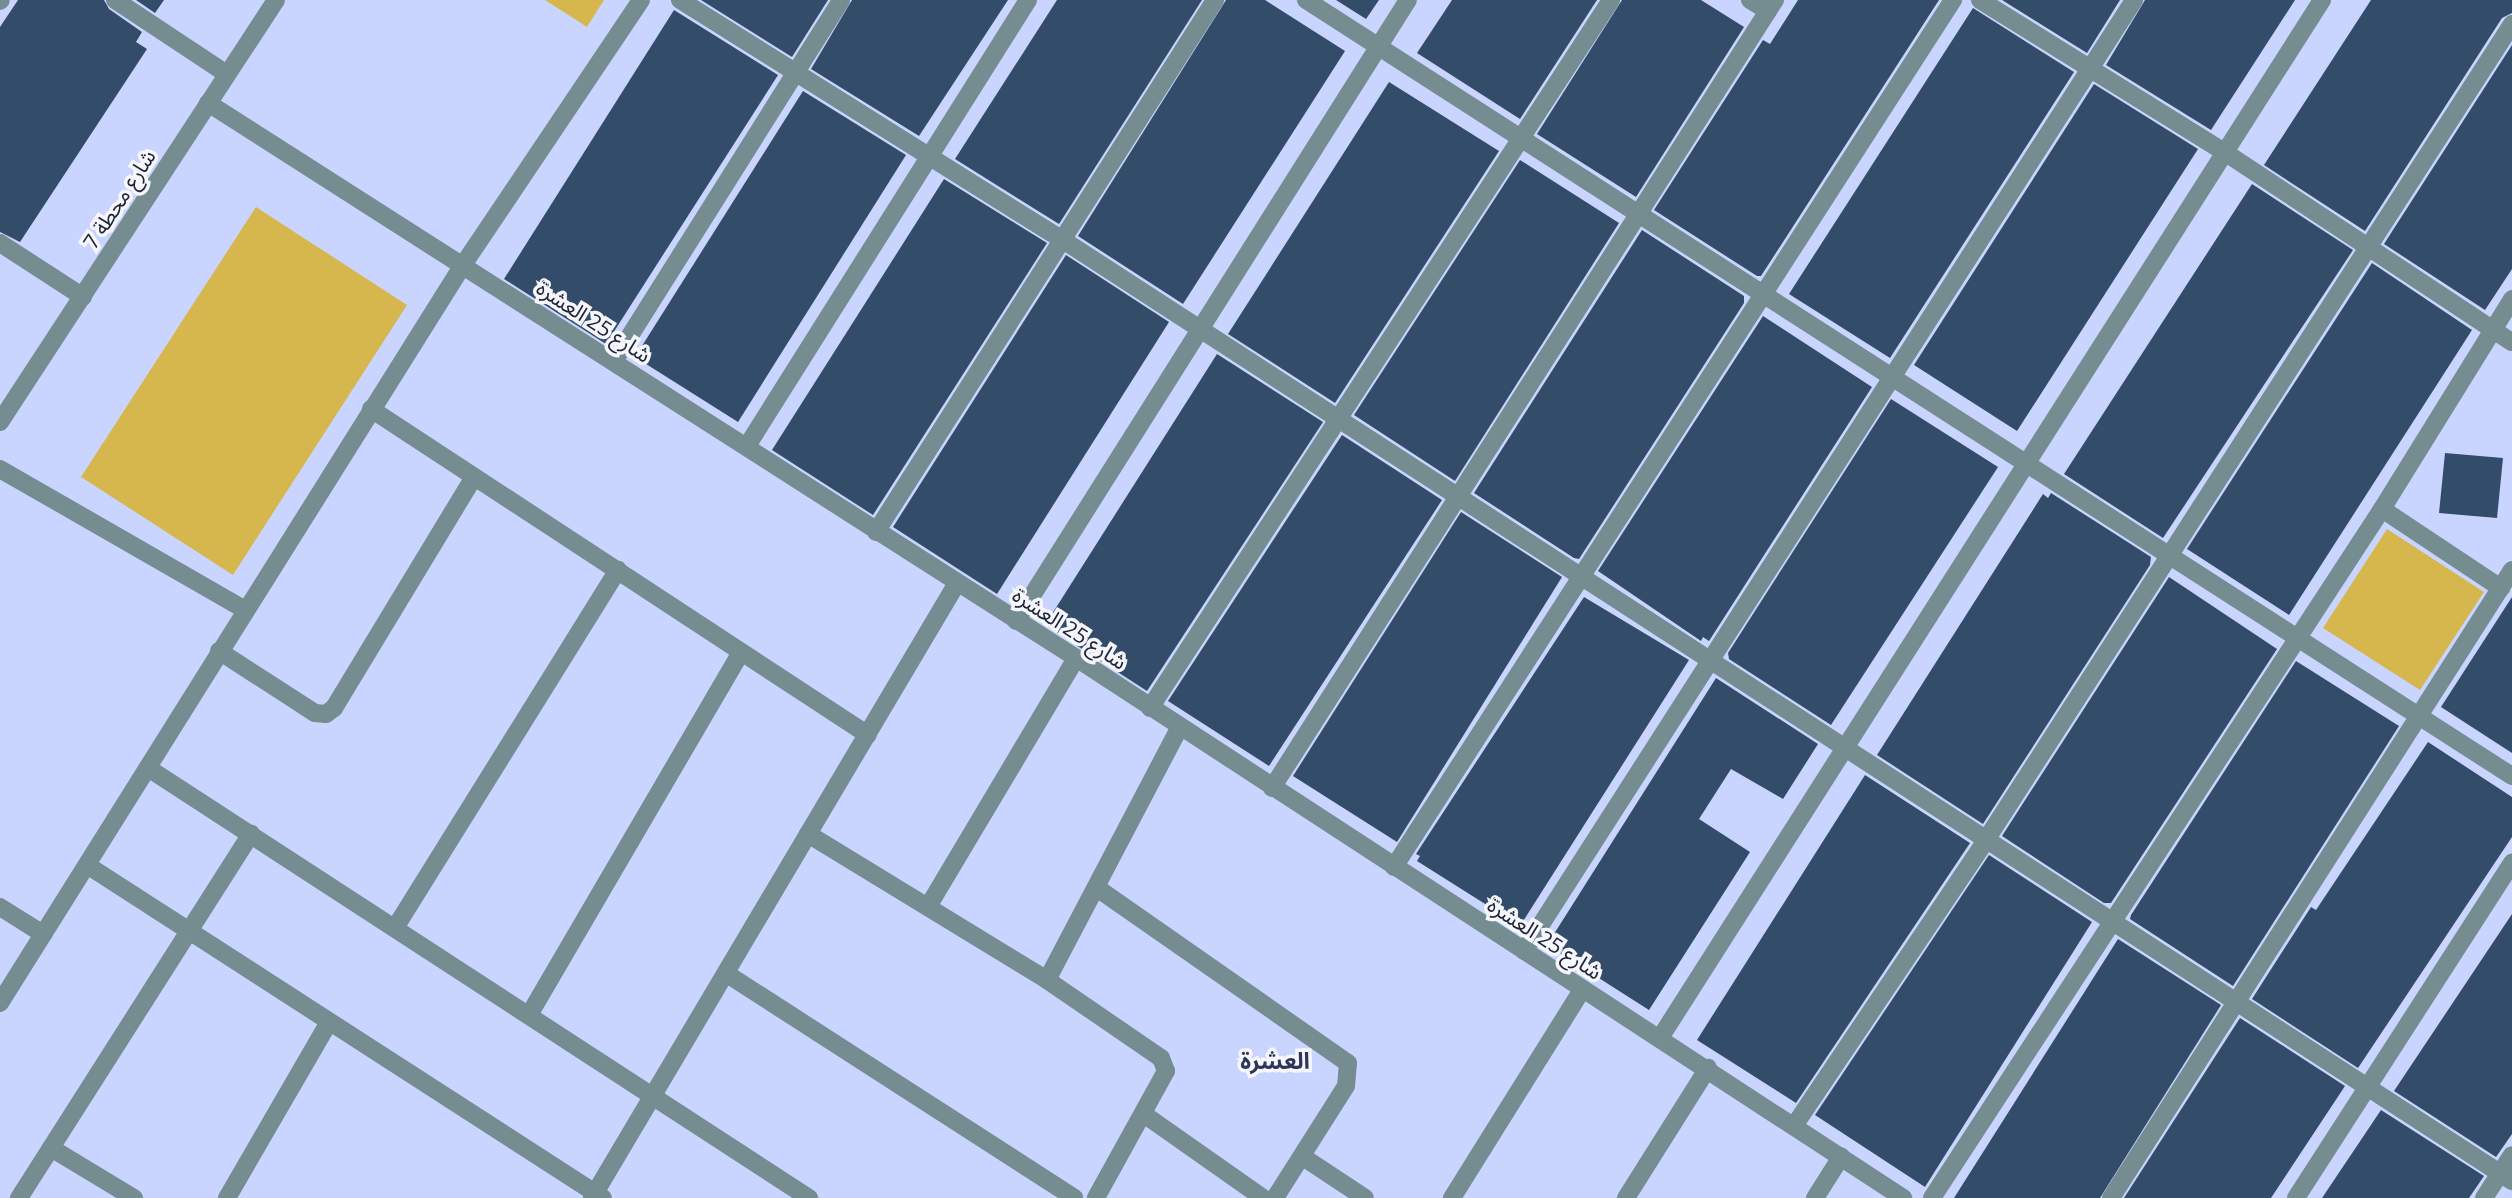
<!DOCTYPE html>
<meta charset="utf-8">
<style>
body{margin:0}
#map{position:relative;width:2512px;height:1198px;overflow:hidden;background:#c9d5ff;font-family:"Open Sans","Noto Sans Arabic",sans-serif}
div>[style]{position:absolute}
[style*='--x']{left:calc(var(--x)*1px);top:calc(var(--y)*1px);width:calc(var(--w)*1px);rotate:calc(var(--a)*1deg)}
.green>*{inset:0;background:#d5b74e}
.building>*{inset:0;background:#324c6a}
.minor>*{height:18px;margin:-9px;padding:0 9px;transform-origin:9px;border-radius:9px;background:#758c91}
.tertiary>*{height:18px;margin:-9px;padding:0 9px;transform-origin:9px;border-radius:9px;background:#758c91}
span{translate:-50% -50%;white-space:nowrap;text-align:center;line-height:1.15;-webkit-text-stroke:7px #f6f7fc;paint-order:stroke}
.street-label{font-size:21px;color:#212535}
.neighbourhood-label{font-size:23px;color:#2f3758;font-weight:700}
</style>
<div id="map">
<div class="green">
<div style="clip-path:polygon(545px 0,604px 0,587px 27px)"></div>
<div style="clip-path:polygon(256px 207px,407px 305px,233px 575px,81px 477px)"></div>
<div style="clip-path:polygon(2387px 529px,2484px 592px,2420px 690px,2323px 628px)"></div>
</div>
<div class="building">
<div style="clip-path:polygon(18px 0,104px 0,109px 9px,142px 32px,136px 42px,147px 49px,20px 242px,0 232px,0 27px)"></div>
<div style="clip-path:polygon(136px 0,164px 0,155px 13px)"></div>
<div style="clip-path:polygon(701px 0,828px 0,792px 57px)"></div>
<div style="clip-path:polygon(852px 0,1008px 0,919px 136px,811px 69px)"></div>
<div style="clip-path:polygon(1057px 0,1202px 0,1059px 224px,955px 159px)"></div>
<div style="clip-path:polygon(1226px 0,1265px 0,1345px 51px,1183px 304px,1078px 236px)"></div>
<div style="clip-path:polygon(1336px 0,1379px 0,1366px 19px)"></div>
<div style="clip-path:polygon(1452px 0,1597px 0,1520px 119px,1417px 53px)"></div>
<div style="clip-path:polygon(1622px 0,1701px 0,1744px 27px,1636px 197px,1537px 134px)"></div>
<div style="clip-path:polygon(1798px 0,1939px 0,1761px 276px,1757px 276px,1654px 210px,1763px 40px,1770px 44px)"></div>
<div style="clip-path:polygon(2002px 0,2120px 0,2087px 53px)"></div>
<div style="clip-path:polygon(2145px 0,2295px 0,2211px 130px,2106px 65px)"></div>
<div style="clip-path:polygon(2371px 0,2512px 0,2512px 13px,2502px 18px,2365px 231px,2264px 165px)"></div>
<div style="clip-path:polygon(1973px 8px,2074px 72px,1890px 358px,1789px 294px)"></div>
<div style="clip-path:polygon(674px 10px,778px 75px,606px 344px,504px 279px)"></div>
<div style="clip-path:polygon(2512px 45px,2512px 269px,2485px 310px,2384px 244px)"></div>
<div style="clip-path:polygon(1389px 82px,1499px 151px,1335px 403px,1228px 334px)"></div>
<div style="clip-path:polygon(2094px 84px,2198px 149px,2017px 431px,1914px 365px)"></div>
<div style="clip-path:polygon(803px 91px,906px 155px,738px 422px,635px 357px)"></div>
<div style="clip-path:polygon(1520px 160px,1619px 223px,1455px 481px,1354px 415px)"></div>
<div style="clip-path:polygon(944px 179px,1047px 243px,873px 515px,772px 450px)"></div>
<div style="clip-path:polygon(2252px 184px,2353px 250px,2163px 538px,2064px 474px)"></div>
<div style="clip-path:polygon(1642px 230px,1744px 296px,1744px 303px,1579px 559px,1574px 558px,1474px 493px)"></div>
<div style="clip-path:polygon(1066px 255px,1169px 322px,997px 594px,893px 527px)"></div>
<div style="clip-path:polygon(2372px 263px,2472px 330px,2289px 615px,2187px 549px)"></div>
<div style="clip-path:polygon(1763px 316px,1872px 387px,1709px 641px,1703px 637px,1701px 641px,1598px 571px)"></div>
<div style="clip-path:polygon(1217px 354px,1323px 422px,1147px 691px,1045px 625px)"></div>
<div style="clip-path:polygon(1891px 399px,1998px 467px,1831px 725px,1729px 659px,1728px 653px)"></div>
<div style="clip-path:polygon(1342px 435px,1442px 500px,1269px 766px,1168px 701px)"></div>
<div style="clip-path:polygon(2445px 453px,2503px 458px,2497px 518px,2439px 513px)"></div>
<div style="clip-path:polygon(2051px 493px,2151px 557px,2150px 565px,1983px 824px,1877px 755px,2043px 494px,2048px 498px)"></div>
<div style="clip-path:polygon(1461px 512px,1562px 577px,1397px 842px,1293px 776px)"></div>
<div style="clip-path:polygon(2169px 577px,2277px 649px,2111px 903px,2104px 903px,2002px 836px)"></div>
<div style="clip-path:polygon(1584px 597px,1689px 660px,1520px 926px,1417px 861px,1420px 856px,1416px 854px)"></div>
<div style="clip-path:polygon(2512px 597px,2512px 753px,2441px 707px)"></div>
<div style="clip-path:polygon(2296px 661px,2399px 726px,2233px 986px,2130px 919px,2131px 915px)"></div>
<div style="clip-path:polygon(1716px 678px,1818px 744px,1783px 799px,1731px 769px,1699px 819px,1750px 852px,1649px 1010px,1547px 945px)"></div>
<div style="clip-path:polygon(2428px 742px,2512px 797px,2512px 837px,2358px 1068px,2252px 999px,2311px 907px,2316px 910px)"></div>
<div style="clip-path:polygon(1865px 775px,1970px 843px,1796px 1103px,1697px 1040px)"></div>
<div style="clip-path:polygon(1989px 855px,2092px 922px,1925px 1187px,1815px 1115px)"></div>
<div style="clip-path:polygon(2512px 914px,2512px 1134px,2496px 1157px,2394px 1091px)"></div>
<div style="clip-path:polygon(2118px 939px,2221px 1005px,2100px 1198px,1954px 1198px)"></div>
<div style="clip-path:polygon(2240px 1018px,2345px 1086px,2271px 1198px,2124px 1198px)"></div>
<div style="clip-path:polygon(2381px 1110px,2484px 1176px,2469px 1198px,2322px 1198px)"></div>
</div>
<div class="minor">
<div style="--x:115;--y:0;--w:134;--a:33.5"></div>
<div style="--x:680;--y:0;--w:452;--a:32.1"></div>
<div style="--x:1063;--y:240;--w:1728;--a:33"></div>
<div style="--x:1306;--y:0;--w:1434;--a:32.76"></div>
<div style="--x:1750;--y:0;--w:21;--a:31"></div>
<div style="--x:1980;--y:0;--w:286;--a:31.9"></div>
<div style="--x:2223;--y:151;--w:346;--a:33.5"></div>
<div style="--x:0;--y:1;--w:1;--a:-45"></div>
<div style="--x:0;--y:243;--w:99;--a:33"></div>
<div style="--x:614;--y:361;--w:426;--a:-57.8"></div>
<div style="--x:371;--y:409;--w:594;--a:33.26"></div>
<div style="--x:747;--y:446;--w:527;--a:-57.79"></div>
<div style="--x:0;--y:469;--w:283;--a:29.9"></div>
<div style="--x:2382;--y:509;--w:143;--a:33.6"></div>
<div style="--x:876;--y:532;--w:631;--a:-57.49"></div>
<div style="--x:1016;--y:621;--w:734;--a:-57.74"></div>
<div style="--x:219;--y:651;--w:114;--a:32.9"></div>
<div style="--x:315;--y:713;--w:11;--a:5"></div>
<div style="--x:326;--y:714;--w:10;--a:-37"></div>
<div style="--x:334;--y:708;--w:270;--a:-58.8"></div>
<div style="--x:1150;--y:708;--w:845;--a:-56.93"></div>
<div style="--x:148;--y:768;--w:789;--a:33.05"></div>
<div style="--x:1272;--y:788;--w:935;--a:-57.45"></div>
<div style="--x:808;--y:834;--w:280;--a:31.4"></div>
<div style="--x:1047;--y:980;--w:138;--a:34.4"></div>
<div style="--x:1161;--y:1058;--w:14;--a:69"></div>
<div style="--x:1166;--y:1071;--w:145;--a:118.9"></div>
<div style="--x:87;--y:865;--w:614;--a:32.84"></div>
<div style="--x:1394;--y:867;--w:1032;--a:-57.19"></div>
<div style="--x:1097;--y:888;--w:306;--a:34.9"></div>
<div style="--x:1348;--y:1063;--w:23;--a:95"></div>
<div style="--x:1346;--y:1086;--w:133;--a:122.4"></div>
<div style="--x:929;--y:905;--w:287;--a:-59.2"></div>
<div style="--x:0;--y:907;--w:51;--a:32.1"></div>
<div style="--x:395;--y:928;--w:422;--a:-58.1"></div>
<div style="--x:1524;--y:951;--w:1130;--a:-57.32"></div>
<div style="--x:727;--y:974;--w:413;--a:32.8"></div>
<div style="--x:1047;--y:980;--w:286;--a:-62.3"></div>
<div style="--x:0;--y:1003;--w:871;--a:-57.9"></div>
<div style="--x:463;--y:265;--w:319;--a:-56.1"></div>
<div style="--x:529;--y:1015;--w:420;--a:-59.7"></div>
<div style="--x:1660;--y:1038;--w:1231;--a:-57.47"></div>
<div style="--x:1145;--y:1115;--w:144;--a:35.1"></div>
<div style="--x:1794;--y:1126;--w:344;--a:-56.1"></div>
<div style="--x:1986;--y:840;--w:971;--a:-57.19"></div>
<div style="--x:51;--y:1148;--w:97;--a:31.1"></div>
<div style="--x:1303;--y:1157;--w:74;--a:33.5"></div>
<div style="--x:19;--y:1198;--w:432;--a:-57.5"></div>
<div style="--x:227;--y:1198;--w:203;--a:-59.9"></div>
<div style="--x:592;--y:1198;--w:715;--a:-59.31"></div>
<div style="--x:1452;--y:1198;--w:245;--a:-58"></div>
<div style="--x:1626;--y:1198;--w:154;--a:-57.8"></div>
<div style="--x:1815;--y:1198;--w:49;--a:-57.6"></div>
<div style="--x:1932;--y:1198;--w:823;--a:-56.85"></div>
<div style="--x:2382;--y:509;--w:247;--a:-58.2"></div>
<div style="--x:2111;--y:1198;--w:745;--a:-57.44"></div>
<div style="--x:2296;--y:1198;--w:399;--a:-57.2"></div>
<div style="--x:2484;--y:1198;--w:51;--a:-56.9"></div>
</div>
<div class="tertiary">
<div style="--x:208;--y:103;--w:1030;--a:32.59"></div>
<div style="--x:1076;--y:658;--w:988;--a:33.14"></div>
<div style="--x:0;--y:422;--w:504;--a:-56.81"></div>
</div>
<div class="street-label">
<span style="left:119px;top:199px;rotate:-57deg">شارع محطة 7</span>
<span style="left:594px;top:321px;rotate:33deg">شارع 25 العشرة</span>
<span style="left:1070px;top:628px;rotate:33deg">شارع 25 العشرة</span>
<span style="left:1545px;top:938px;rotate:33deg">شارع 25 العشرة</span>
</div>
<div class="neighbourhood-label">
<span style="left:1275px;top:1060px">العشرة</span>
</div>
</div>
